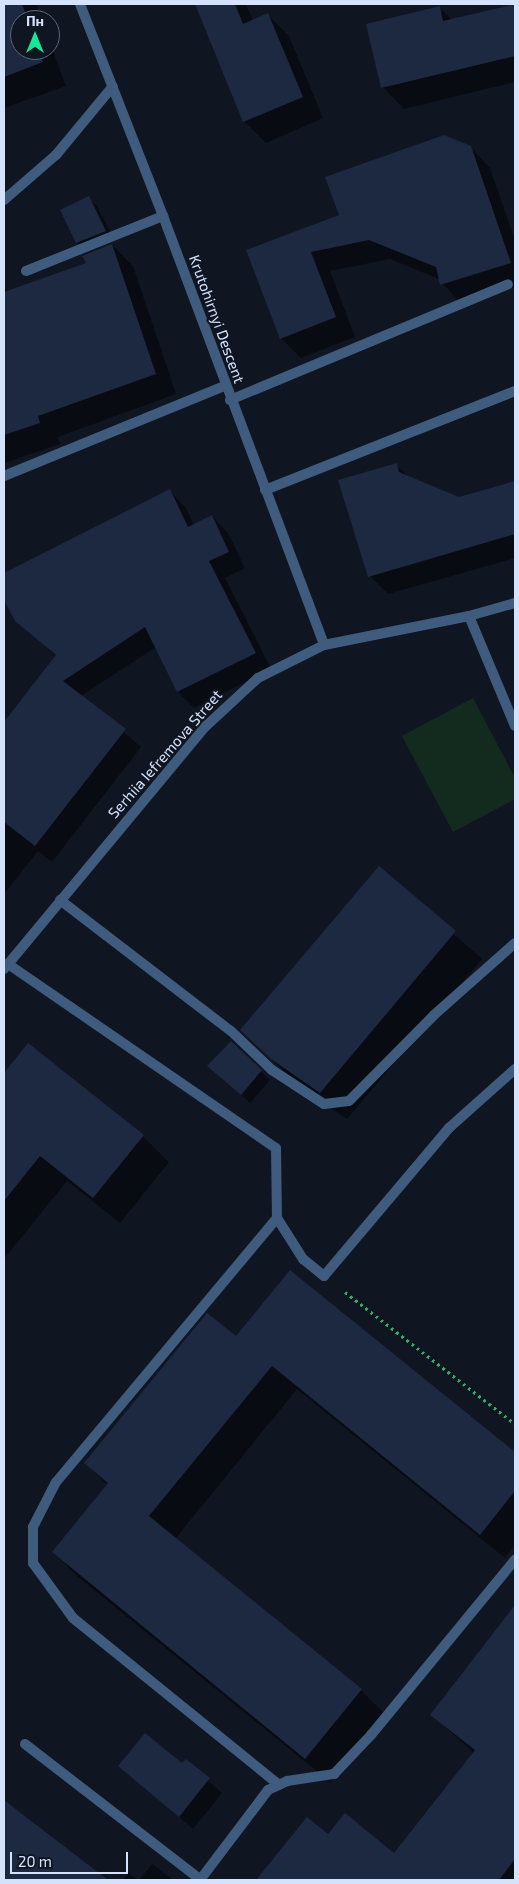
<!DOCTYPE html>
<meta charset="utf-8">
<style>
body{margin:0}
#map{position:relative;width:519px;height:1884px;overflow:hidden;background:#101522;font-family:"Exo 2",sans-serif}
div>[style]{position:absolute}
[style*='--x']{left:calc(var(--x)*1px);top:calc(var(--y)*1px);width:calc(var(--w)*1px);rotate:calc(var(--a)*1deg)}
.green>*{inset:0;background:#132b1f}
.shadow>*{inset:0;background:#0007}
.building>*{inset:0;background:#1d2841}
.path>*{height:3px;margin-top:-1.5px;transform-origin:0;background:repeating-linear-gradient(90deg,#39aa6c 0 2.5px,transparent 0 6.5px)}
.lane>*{height:10px;margin:-5px;padding:0 5px;transform-origin:5px;border-radius:5px;background:#3f5b7d}
.street>*{height:10px;margin:-5px;padding:0 5px;transform-origin:5px;border-radius:5px;background:#3f5b7d}
span{translate:-50% -50%;white-space:nowrap;text-align:center;line-height:1.15;-webkit-text-stroke:4px #101522;paint-order:stroke}
.street-label{font-size:15px;color:#d4e3fb}
.frame{position:absolute;inset:0;border:5px solid #d4e3fb;pointer-events:none}
.north{position:absolute;left:10px;top:10px;width:50px;height:50px;box-sizing:border-box;background:#101522;border:1px solid #5e6779;border-radius:50%;rotate:0deg;font-size:14px;font-weight:700;line-height:20px;text-align:center;color:#d4e3fb}
.north::after{content:'';display:block;margin:auto;width:18px;height:22px;background:#14e795;clip-path:polygon(50% 0,100% 100%,50% 72%,0 100%)}
.scale{position:absolute;left:10px;top:1852px;width:118px;height:22px;box-sizing:border-box;border:2px solid #d4e3fb;border-top:0;padding-left:6px;font-size:15px;line-height:18px;white-space:nowrap;color:#d4e3fb;-webkit-text-stroke:4px #101522;paint-order:stroke}
</style>
<div id="map">
<div class="green">
<div style="clip-path:polygon(473px 698px,515px 778px,515px 799px,453px 832px,402px 736px)"></div>
</div>
<div class="shadow">
<div style="clip-path:polygon(4px 4px,36px 4px,42px 20px,20px 20px,20px 50px,50px 50px,50px 43px,66px 86px,4px 108px)"></div>
<div style="clip-path:polygon(196px 4px,246px 4px,253px 21px,268px 15px,289px 36px,323px 118px,266px 143px,244px 121px)"></div>
<div style="clip-path:polygon(515px 5px,515px 82px,404px 109px,383px 87px,439px 7px,452px 20px)"></div>
<div style="clip-path:polygon(470px 147px,490px 168px,515px 240px,515px 287px,461px 304px,439px 279px,390px 259px,330px 271px,355px 337px,301px 358px,281px 338px,248px 251px,340px 215px)"></div>
<div style="clip-path:polygon(88px 198px,97px 206px,114px 240px,86px 252px,77px 243px,62px 210px)"></div>
<div style="clip-path:polygon(112px 245px,133px 266px,176px 394px,58px 437px,60px 444px,4px 463px,4px 286px,7px 292px,88px 264px)"></div>
<div style="clip-path:polygon(396px 465px,410px 478px,448px 502px,515px 482px,515px 558px,388px 594px,370px 576px)"></div>
<div style="clip-path:polygon(170px 491px,186px 508px,194px 525px,212px 516px,228px 533px,245px 568px,225px 578px,271px 669px,194px 708px,178px 692px,156px 647px,81px 696px,141px 747px,52px 862px,38px 851px,4px 894px,4px 724px,56px 656px,16px 620px,4px 598px,4px 574px)"></div>
<div style="clip-path:polygon(379px 868px,482px 959px,347px 1119px,299px 1086px,242px 1030px)"></div>
<div style="clip-path:polygon(231px 1042px,270px 1080px,250px 1103px,209px 1066px)"></div>
<div style="clip-path:polygon(28px 1045px,143px 1136px,169px 1162px,120px 1223px,67px 1181px,4px 1259px,4px 1075px)"></div>
<div style="clip-path:polygon(291px 1271px,515px 1454px,515px 1545px,505px 1558px,297px 1389px,175px 1539px,361px 1690px,385px 1714px,330px 1782px,77px 1576px,53px 1552px,108px 1486px,86px 1463px,236px 1338px)"></div>
<div style="clip-path:polygon(515px 1607px,515px 1880px,258px 1880px,308px 1819px,329px 1836px,395px 1854px,474px 1753px,432px 1715px)"></div>
<div style="clip-path:polygon(186px 1761px,222px 1793px,193px 1829px,120px 1766px,183px 1765px)"></div>
<div style="clip-path:polygon(4px 1801px,106px 1880px,4px 1880px)"></div>
<div style="clip-path:polygon(152px 1864px,173px 1880px,139px 1880px)"></div>
<div style="clip-path:polygon(128px 1873px,138px 1880px,123px 1880px)"></div>
</div>
<div class="building">
<div style="clip-path:polygon(4px 4px,22px 4px,28px 20px,20px 20px,20px 50px,38px 50px,43px 62px,4px 77px)"></div>
<div style="clip-path:polygon(195px 4px,235px 4px,243px 24px,268px 13px,303px 97px,243px 122px)"></div>
<div style="clip-path:polygon(515px 4px,515px 56px,381px 88px,366px 24px,440px 6px,443px 21px)"></div>
<div style="clip-path:polygon(444px 135px,471px 146px,511px 263px,440px 285px,436px 267px,369px 240px,311px 252px,336px 317px,280px 339px,246px 250px,339px 215px,325px 177px)"></div>
<div style="clip-path:polygon(89px 196px,106px 231px,76px 243px,60px 210px)"></div>
<div style="clip-path:polygon(112px 244px,156px 374px,38px 416px,40px 423px,4px 435px,4px 292px,86px 263px,82px 256px)"></div>
<div style="clip-path:polygon(397px 463px,399px 472px,459px 497px,515px 481px,515px 534px,368px 577px,338px 480px)"></div>
<div style="clip-path:polygon(170px 489px,188px 527px,212px 515px,229px 552px,209px 561px,256px 653px,177px 692px,145px 627px,63px 681px,126px 729px,35px 846px,4px 822px,4px 722px,56px 655px,15px 621px,4px 600px,4px 573px)"></div>
<div style="clip-path:polygon(379px 866px,456px 931px,320px 1093px,271px 1059px,240px 1030px)"></div>
<div style="clip-path:polygon(231px 1041px,262px 1070px,241px 1095px,207px 1066px)"></div>
<div style="clip-path:polygon(28px 1043px,144px 1135px,93px 1198px,40px 1156px,4px 1201px,4px 1073px)"></div>
<div style="clip-path:polygon(290px 1270px,515px 1452px,515px 1491px,480px 1535px,272px 1366px,149px 1516px,362px 1689px,305px 1759px,52px 1552px,108px 1483px,84px 1463px,207px 1313px,236px 1336px)"></div>
<div style="clip-path:polygon(515px 1605px,515px 1859px,499px 1880px,256px 1880px,307px 1817px,328px 1834px,345px 1813px,394px 1853px,475px 1750px,430px 1715px)"></div>
<div style="clip-path:polygon(145px 1733px,182px 1763px,186px 1759px,210px 1778px,179px 1817px,118px 1766px)"></div>
<div style="clip-path:polygon(4px 1800px,108px 1880px,4px 1880px)"></div>
</div>
<div class="path">
<div style="--x:345;--y:1292;--w:215;--a:37.8"></div>
</div>
<div class="lane">
<div style="--x:4;--y:200;--w:69;--a:-40.9"></div>
<div style="--x:56;--y:155;--w:89;--a:-50.4"></div>
<div style="--x:26;--y:271;--w:148;--a:-21.9"></div>
<div style="--x:230;--y:400;--w:301;--a:-22.6"></div>
<div style="--x:4;--y:476;--w:239;--a:-22.2"></div>
<div style="--x:265;--y:490;--w:269;--a:-21.6"></div>
<div style="--x:469;--y:616;--w:119;--a:67.3"></div>
<div style="--x:60;--y:900;--w:215;--a:37.5"></div>
<div style="--x:231;--y:1031;--w:57;--a:43.6"></div>
<div style="--x:272;--y:1070;--w:62;--a:33.2"></div>
<div style="--x:324;--y:1104;--w:25;--a:-7"></div>
<div style="--x:349;--y:1101;--w:121;--a:-45.3"></div>
<div style="--x:434;--y:1015;--w:108;--a:-41.6"></div>
<div style="--x:8;--y:964;--w:325;--a:34.5"></div>
<div style="--x:276;--y:1148;--w:70;--a:89.2"></div>
<div style="--x:277;--y:1218;--w:49;--a:57.6"></div>
<div style="--x:303;--y:1259;--w:27;--a:39"></div>
<div style="--x:324;--y:1276;--w:194;--a:-49.8"></div>
<div style="--x:449;--y:1128;--w:89;--a:-41.8"></div>
<div style="--x:277;--y:1218;--w:344;--a:129.9"></div>
<div style="--x:56;--y:1482;--w:51;--a:117.1"></div>
<div style="--x:33;--y:1527;--w:36;--a:90"></div>
<div style="--x:33;--y:1563;--w:68;--a:54"></div>
<div style="--x:73;--y:1618;--w:265;--a:39"></div>
<div style="--x:25;--y:1744;--w:222;--a:37.7"></div>
<div style="--x:200;--y:1880;--w:113;--a:-52.9"></div>
<div style="--x:268;--y:1790;--w:21;--a:-25"></div>
<div style="--x:287;--y:1781;--w:48;--a:-8.5"></div>
<div style="--x:334;--y:1774;--w:54;--a:-46.5"></div>
<div style="--x:371;--y:1735;--w:227;--a:-50.6"></div>
</div>
<div class="street">
<div style="--x:80;--y:4;--w:228;--a:68.6"></div>
<div style="--x:163;--y:216;--w:458;--a:69.4"></div>
<div style="--x:4;--y:969;--w:315;--a:-50.3"></div>
<div style="--x:205;--y:727;--w:72;--a:-42.8"></div>
<div style="--x:258;--y:678;--w:74;--a:-26.6"></div>
<div style="--x:324;--y:645;--w:148;--a:-11.3"></div>
<div style="--x:469;--y:616;--w:48;--a:-15.8"></div>
</div>
<div class="street-label">
<span style="left:217px;top:319px;rotate:70deg">Krutohirnyi Descent</span>
<span style="left:165px;top:754px;rotate:-49deg">Serhiia Iefremova Street</span>
</div>
<div class="frame"></div>
<div class="north">Пн</div>
<div class="scale">20 m</div>
</div>
